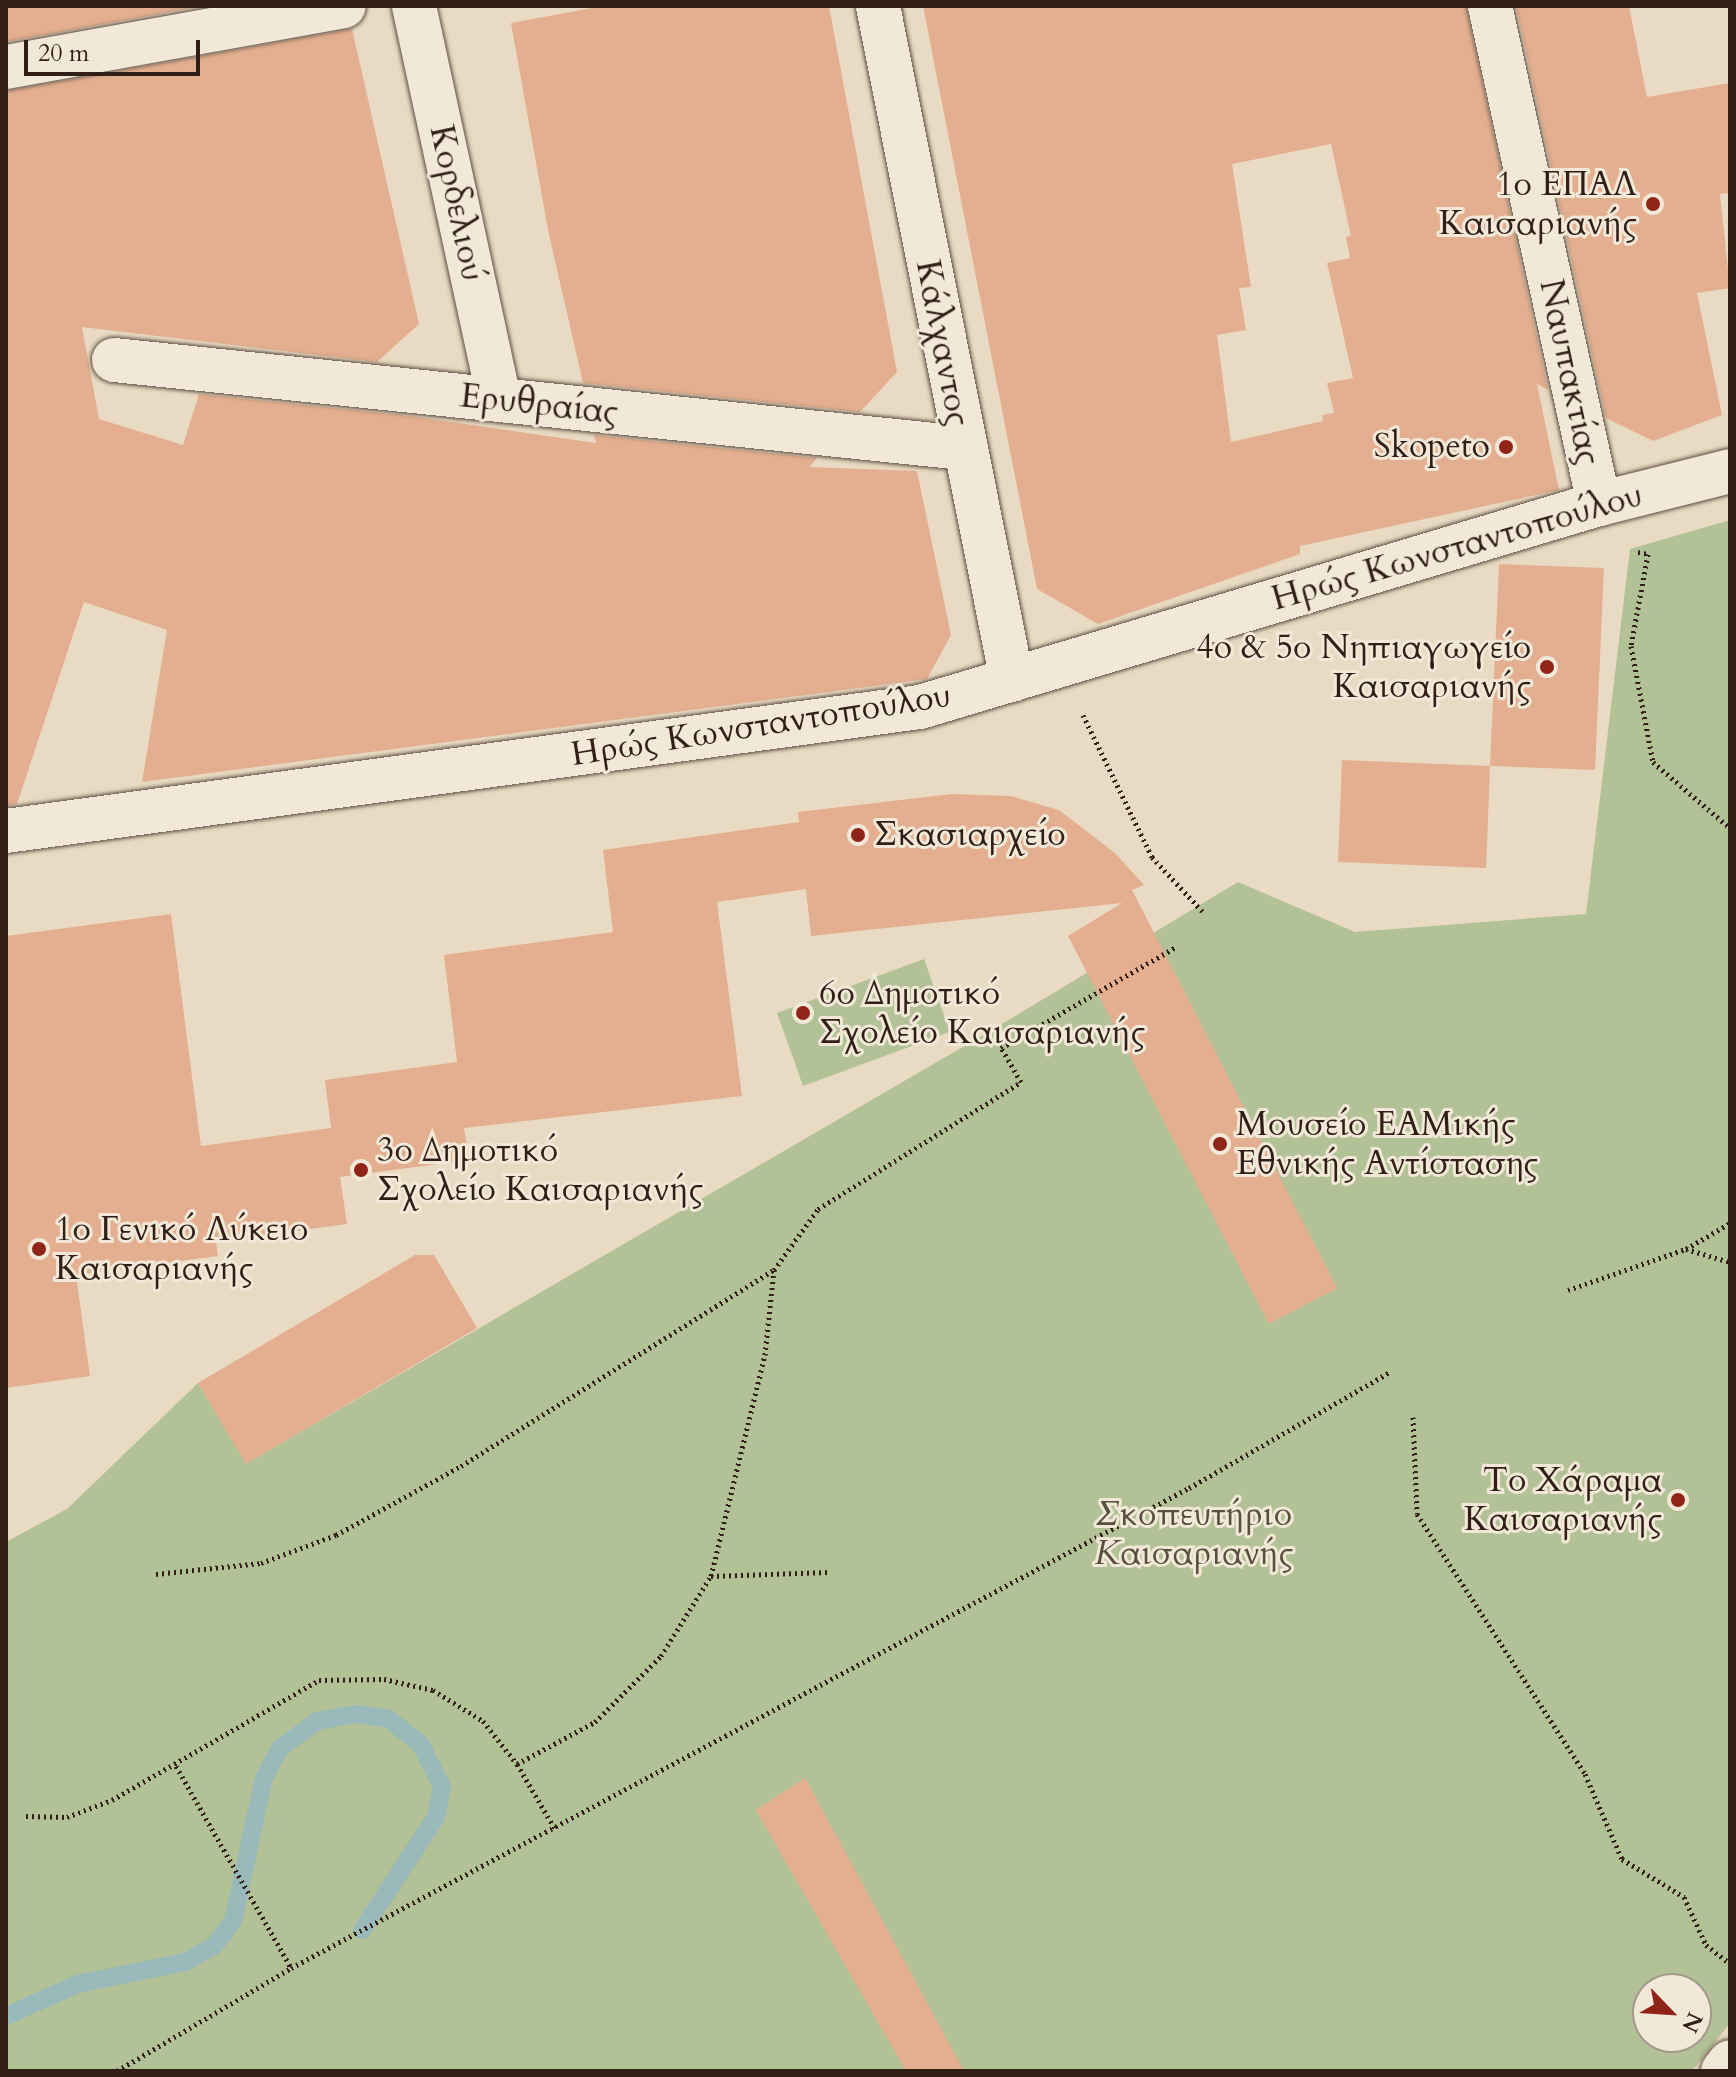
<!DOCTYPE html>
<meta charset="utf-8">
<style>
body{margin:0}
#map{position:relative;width:1736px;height:2077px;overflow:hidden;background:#e9dbc3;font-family:Cardo,serif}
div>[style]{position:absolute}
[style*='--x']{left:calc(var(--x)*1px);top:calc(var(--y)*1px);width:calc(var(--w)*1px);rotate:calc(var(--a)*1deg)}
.green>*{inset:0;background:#b3c196}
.stream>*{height:18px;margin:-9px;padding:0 9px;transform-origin:9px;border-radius:9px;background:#9ab9bb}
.building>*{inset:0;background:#e3af90}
.path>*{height:5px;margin-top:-2.5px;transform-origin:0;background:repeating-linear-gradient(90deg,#311f17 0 2px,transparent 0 6px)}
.roads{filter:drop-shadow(0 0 2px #5f4e42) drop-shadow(0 0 2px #5f4e42)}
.minor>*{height:44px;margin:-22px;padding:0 22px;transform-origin:22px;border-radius:22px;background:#f1e8d8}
.dots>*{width:22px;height:22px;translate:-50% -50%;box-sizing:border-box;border:4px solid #f1e8d8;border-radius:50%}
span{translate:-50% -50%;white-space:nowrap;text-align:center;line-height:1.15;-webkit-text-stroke:6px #f1e8d8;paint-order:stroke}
.poi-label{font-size:34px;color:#311f17}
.right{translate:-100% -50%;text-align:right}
.left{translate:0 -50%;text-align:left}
.street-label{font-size:34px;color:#311f17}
.park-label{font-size:34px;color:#58503d;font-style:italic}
.frame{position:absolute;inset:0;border:8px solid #311f17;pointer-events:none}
.north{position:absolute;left:1632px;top:1973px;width:80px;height:80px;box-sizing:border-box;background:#f1e8d8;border:2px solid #a4988b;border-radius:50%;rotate:115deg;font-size:22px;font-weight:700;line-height:32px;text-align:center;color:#311f17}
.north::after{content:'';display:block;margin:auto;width:28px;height:36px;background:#8f2418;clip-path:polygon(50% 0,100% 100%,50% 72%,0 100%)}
.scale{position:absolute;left:24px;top:40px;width:176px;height:36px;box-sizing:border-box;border:4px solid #311f17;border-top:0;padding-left:10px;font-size:24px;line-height:28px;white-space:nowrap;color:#311f17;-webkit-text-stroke:6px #f1e8d8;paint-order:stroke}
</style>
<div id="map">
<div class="green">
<div style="clip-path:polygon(evenodd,1730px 520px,1730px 2023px,1692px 2071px,6px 2071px,6px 1542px,67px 1509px,198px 1383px,247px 1463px,992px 1030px,1238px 882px,1355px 932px,1586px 914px,1630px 549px,1730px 520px,1648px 1989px,1696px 1989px,1696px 2037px,1648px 2037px,1648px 1989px)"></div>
<div style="clip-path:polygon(924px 959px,950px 1032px,803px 1086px,777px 1013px)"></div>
</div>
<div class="stream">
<div style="--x:6;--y:2016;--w:79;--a:-24"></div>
<div style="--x:78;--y:1984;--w:109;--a:-11.6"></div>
<div style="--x:185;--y:1962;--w:33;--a:-29"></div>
<div style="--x:214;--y:1946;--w:31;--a:-53"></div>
<div style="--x:233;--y:1921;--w:146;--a:-77.8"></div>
<div style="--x:264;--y:1778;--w:34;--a:-62"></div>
<div style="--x:280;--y:1748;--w:46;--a:-36.1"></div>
<div style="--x:317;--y:1721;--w:41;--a:-9.9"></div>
<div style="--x:357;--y:1714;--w:32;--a:9"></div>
<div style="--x:389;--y:1719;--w:41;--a:39.1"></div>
<div style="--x:421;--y:1745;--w:47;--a:63.4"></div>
<div style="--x:442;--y:1787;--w:31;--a:101"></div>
<div style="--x:436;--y:1817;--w:135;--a:123.2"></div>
</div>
<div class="building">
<div style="clip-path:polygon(6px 6px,203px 6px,6px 42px)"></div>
<div style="clip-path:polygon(603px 6px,829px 6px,897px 372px,860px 412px,583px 383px,548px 230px,511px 23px)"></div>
<div style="clip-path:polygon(evenodd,923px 6px,1466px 6px,1548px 390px,1537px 384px,1559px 490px,1300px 546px,1300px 554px,1098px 624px,1037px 589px,923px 6px,1331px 144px,1351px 236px,1346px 237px,1350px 258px,1327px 263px,1353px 378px,1327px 383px,1334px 413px,1322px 415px,1323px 421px,1231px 442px,1217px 335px,1246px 330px,1239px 288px,1251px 287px,1232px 164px,1331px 144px)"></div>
<div style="clip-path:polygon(1516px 6px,1629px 6px,1647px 97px,1730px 83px,1730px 193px,1720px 194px,1730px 288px,1697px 293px,1722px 415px,1653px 441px,1606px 418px)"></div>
<div style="clip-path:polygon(352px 29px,419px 324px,377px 362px,82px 327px,99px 419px,183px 445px,199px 394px,411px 416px,596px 443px,594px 435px,817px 458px,809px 467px,917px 471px,951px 635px,927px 679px,142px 782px,167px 630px,84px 602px,17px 804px,6px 806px,6px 91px)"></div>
<div style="clip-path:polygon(1499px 564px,1604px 568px,1595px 770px,1490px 766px)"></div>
<div style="clip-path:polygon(1342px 760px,1490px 766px,1486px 868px,1338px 862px)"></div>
<div style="clip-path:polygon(952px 794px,1011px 796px,1059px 810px,1115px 853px,1144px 885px,1132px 890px,1337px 1288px,1269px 1324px,1068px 936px,1122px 903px,811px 936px,806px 889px,717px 902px,742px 1096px,464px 1128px,469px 1160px,340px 1177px,347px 1224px,216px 1242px,218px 1256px,76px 1275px,90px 1376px,6px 1388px,6px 936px,171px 914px,201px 1146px,331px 1128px,325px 1080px,457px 1062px,444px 955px,613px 932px,603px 850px,799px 822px,798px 812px)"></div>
<div style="clip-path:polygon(415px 1255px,434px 1255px,477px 1328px,246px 1464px,198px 1383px)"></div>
<div style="clip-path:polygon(805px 1778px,964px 2071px,906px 2071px,756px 1810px)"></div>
</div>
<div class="path">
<div style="--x:1638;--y:552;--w:10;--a:11"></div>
<div style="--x:1648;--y:554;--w:94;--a:100.5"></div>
<div style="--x:1631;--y:646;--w:118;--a:79.3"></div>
<div style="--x:1653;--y:762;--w:101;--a:40.6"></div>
<div style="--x:1083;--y:715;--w:158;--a:64.1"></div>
<div style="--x:1152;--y:857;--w:74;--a:47.2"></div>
<div style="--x:1686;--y:1249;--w:46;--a:16.5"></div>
<div style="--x:1568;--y:1290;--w:125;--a:-19.2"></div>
<div style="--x:1686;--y:1249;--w:51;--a:-30.6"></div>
<div style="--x:1413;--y:1417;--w:97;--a:87.6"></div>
<div style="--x:1417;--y:1514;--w:310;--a:57.1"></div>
<div style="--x:1585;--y:1774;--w:93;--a:66.5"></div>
<div style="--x:1622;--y:1859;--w:73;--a:31.5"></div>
<div style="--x:1684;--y:1897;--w:53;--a:65.4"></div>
<div style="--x:1706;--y:1945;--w:31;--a:38"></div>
<div style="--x:156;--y:1574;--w:106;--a:-6"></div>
<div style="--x:261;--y:1563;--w:80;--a:-20.5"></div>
<div style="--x:336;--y:1535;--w:143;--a:-28.9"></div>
<div style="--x:461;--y:1466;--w:369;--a:-32.1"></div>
<div style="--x:774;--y:1270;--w:75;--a:-54.2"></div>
<div style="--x:818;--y:1209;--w:239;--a:-32"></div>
<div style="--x:1021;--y:1082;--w:39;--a:-120"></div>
<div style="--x:1001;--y:1048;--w:204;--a:-30"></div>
<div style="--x:711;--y:1576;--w:118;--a:-1.9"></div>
<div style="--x:517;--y:1764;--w:89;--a:-28.3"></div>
<div style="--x:595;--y:1722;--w:93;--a:-45"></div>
<div style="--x:661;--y:1656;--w:94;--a:-58"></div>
<div style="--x:711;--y:1576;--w:228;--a:-76.3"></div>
<div style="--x:765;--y:1355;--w:85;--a:-84"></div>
<div style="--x:176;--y:1766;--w:232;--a:60.3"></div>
<div style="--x:26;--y:1816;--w:41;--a:1.4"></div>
<div style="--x:67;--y:1817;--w:48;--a:-20.7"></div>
<div style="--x:112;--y:1800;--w:239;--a:-30.1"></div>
<div style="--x:319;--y:1680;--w:65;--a:-0.9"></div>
<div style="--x:384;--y:1679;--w:50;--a:12.7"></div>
<div style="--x:433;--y:1690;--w:59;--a:31.8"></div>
<div style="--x:483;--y:1721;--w:55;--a:51.7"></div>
<div style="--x:517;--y:1764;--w:75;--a:59.7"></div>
<div style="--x:117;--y:2071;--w:202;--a:-30.6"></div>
<div style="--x:291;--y:1968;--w:1018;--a:-28.13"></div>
<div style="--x:1189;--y:1488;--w:232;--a:-30"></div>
</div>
<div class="roads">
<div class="minor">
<div style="--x:414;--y:6;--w:403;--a:77.8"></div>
<div style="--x:878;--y:6;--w:687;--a:78.76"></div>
<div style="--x:1490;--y:6;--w:510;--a:77.65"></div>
<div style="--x:6;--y:67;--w:343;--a:-10.2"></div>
<div style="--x:114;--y:360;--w:854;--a:5.92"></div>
<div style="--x:6;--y:831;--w:922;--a:-7.73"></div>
<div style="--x:920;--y:707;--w:709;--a:-16.65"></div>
<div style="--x:1599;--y:504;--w:135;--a:-14.1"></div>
<div style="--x:1723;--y:2071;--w:11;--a:-52"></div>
</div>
</div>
<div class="dots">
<div style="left:1653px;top:204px;background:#8f2418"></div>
<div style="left:1506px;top:447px;background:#8f2418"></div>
<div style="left:1547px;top:667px;background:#8f2418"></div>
<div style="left:858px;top:835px;background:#8f2418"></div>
<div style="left:803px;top:1013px;background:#8f2418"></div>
<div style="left:1220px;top:1144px;background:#8f2418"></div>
<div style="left:361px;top:1170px;background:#8f2418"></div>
<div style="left:39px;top:1249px;background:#8f2418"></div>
<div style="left:1678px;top:1500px;background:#8f2418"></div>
</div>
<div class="poi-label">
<span class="right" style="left:1637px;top:204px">1ο ΕΠΑΛ<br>Καισαριανής</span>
<span class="right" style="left:1490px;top:447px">Skopeto</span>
<span class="right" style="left:1531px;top:667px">4o &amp; 5ο Νηπιαγωγείο<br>Καισαριανής</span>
<span class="left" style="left:874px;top:835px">Σκασιαρχείο</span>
<span class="left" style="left:819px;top:1013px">6ο Δημοτικό<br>Σχολείο Καισαριανής</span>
<span class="left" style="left:1236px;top:1144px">Μουσείο ΕΑΜικής<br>Εθνικής Αντίστασης</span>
<span class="left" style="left:377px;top:1170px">3ο Δημοτικό<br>Σχολείο Καισαριανής</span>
<span class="left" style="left:55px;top:1249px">1ο Γενικό Λύκειο<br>Καισαριανής</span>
<span class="right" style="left:1662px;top:1500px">Το Χάραμα<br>Καισαριανής</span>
</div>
<div class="street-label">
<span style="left:457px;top:203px;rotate:78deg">Κορδελιού</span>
<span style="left:943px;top:343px;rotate:79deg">Κάλχαντος</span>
<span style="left:1570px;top:372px;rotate:78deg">Ναυπακτίας</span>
<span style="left:539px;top:404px;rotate:6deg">Ερυθραίας</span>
<span style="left:1457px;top:547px;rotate:-16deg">Ηρώς Κωνσταντοπούλου</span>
<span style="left:761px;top:725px;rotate:-9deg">Ηρώς Κωνσταντοπούλου</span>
</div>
<div class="park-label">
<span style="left:1194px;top:1534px">Σκοπευτήριο<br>Καισαριανής</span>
</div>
<div class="frame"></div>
<div class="north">N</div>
<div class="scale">20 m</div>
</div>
